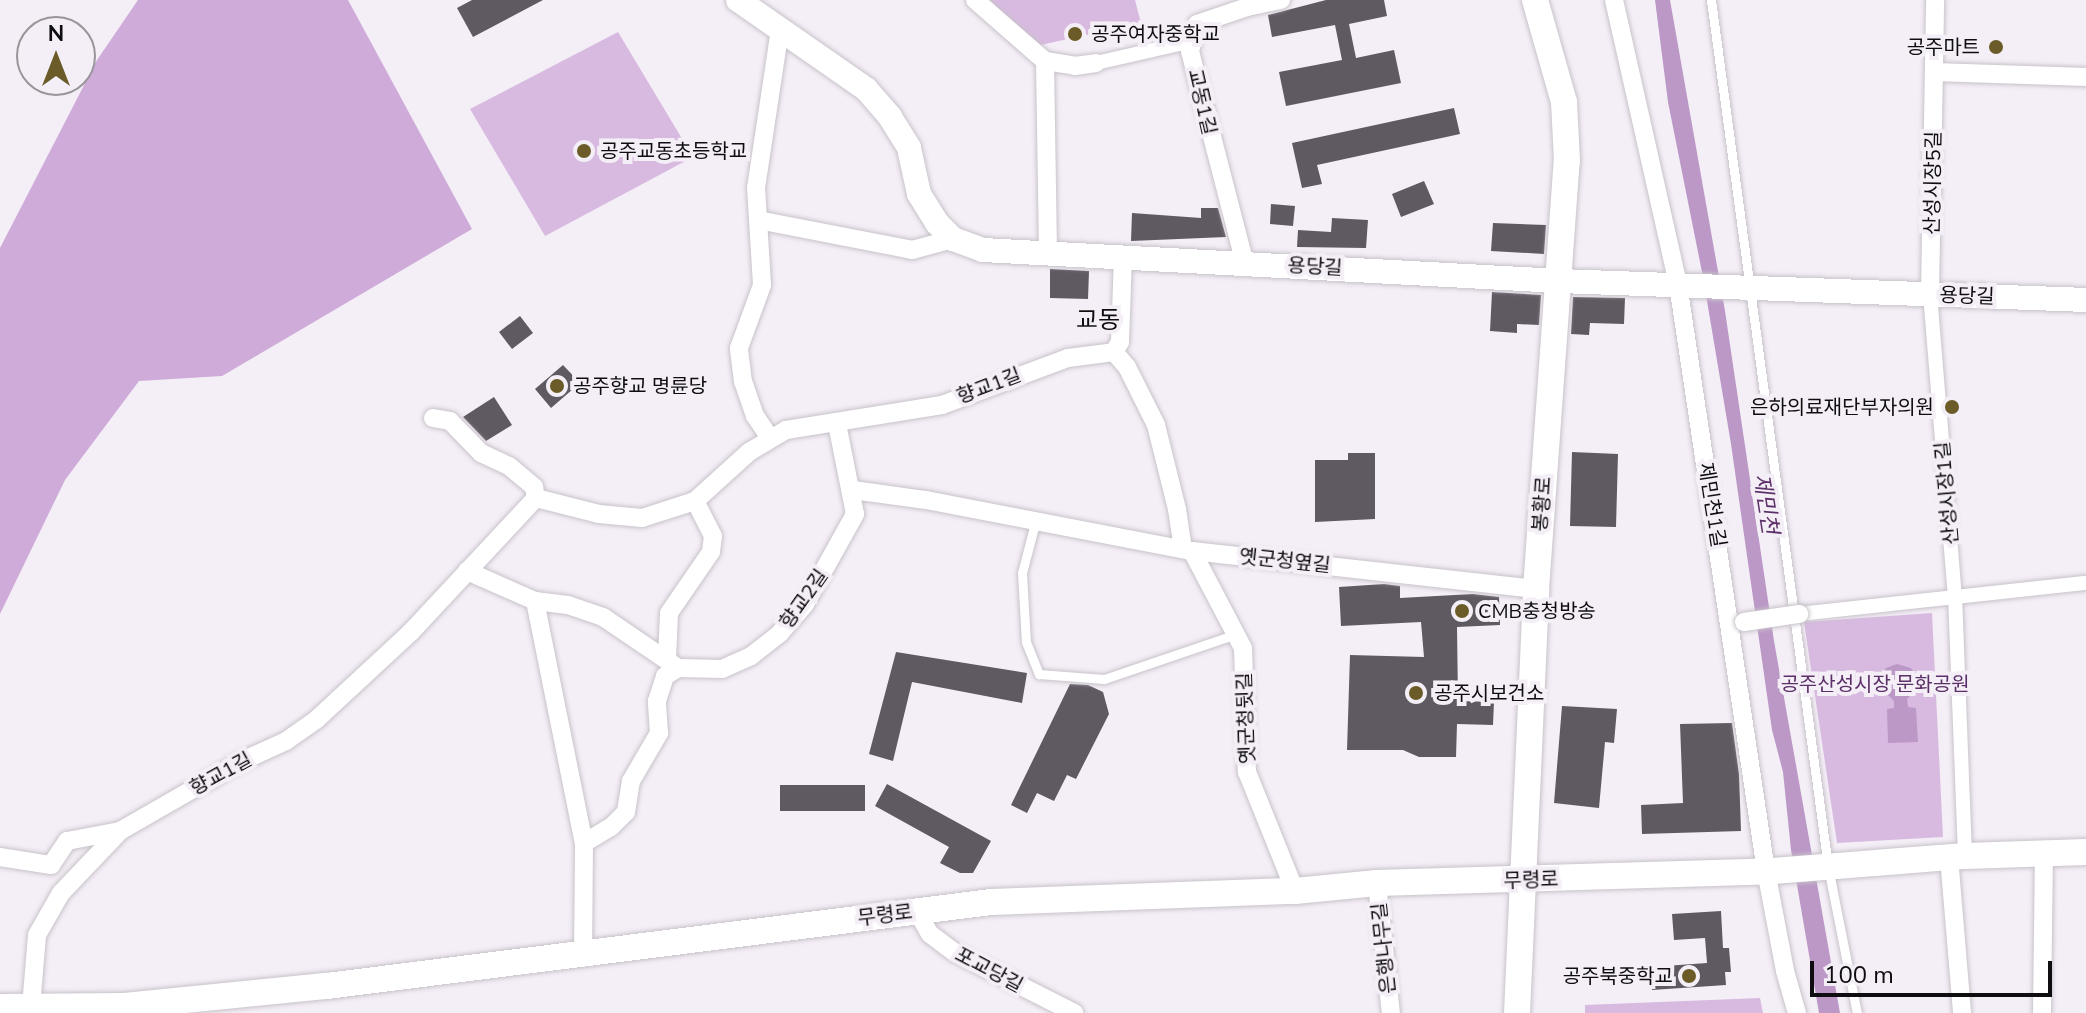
<!DOCTYPE html>
<meta charset="utf-8">
<style>
body{margin:0}
#map{position:relative;width:2086px;height:1013px;overflow:hidden;background:#f4eef6;font-family:"Nunito Sans","Noto Sans KR",sans-serif}
div>[style]{position:absolute}
[style*='--x']{left:calc(var(--x)*1px);top:calc(var(--y)*1px);width:calc(var(--w)*1px);rotate:calc(var(--a)*1deg)}
.green>*{inset:0;background:#d8bae1}
.forest>*{inset:0;background:#ceabd9}
.water>*{inset:0;background:#bb98c6}
.building>*{inset:0;background:#5f5a61}
.roads{filter:drop-shadow(0 0 2px #c8c2ca) drop-shadow(0 0 2px #c8c2ca)}
.service>*{height:9px;margin:-4.5px;padding:0 4.5px;transform-origin:4.5px;border-radius:4.5px;background:#fff}
.pedestrian>*{height:14px;margin:-7px;padding:0 7px;transform-origin:7px;border-radius:7px;background:#fff}
.minor>*{height:18px;margin:-9px;padding:0 9px;transform-origin:9px;border-radius:9px;background:#fff}
.tertiary>*{height:24px;margin:-12px;padding:0 12px;transform-origin:12px;border-radius:12px;background:#fff}
.secondary>*{height:26px;margin:-13px;padding:0 13px;transform-origin:13px;border-radius:13px;background:#fff}
.bridges{filter:drop-shadow(0 0 2px #c8c2ca) drop-shadow(0 0 2px #c8c2ca)}
.minor-bridge>*{height:18px;margin:-9px;padding:0 9px;transform-origin:9px;border-radius:9px;background:#fff}
.dots>*{width:22px;height:22px;translate:-50% -50%;box-sizing:border-box;border:4px solid #f4eef6;border-radius:50%}
span{translate:-50% -50%;white-space:nowrap;text-align:center;line-height:1.15;-webkit-text-stroke:8px #f4eef6;paint-order:stroke}
.poi-label{font-size:20px;color:#0f0d10}
.left{translate:0 -50%;text-align:left}
.right{translate:-100% -50%;text-align:right}
.street-label{font-size:20px;color:#0f0d10}
.park-label{font-size:20px;color:#5b2f68}
.water-label{font-size:22px;color:#5c3069;font-style:italic}
.quarter-label{font-size:24px;color:#0f0d10}
.north{position:absolute;left:16px;top:16px;width:80px;height:80px;box-sizing:border-box;background:#f4eef6;border:2px solid #98949a;border-radius:50%;rotate:0deg;font-size:22px;font-weight:700;line-height:32px;text-align:center;color:#0f0d10}
.north::after{content:'';display:block;margin:auto;width:28px;height:36px;background:#6a5b28;clip-path:polygon(50% 0,100% 100%,50% 72%,0 100%)}
.scale{position:absolute;left:1810px;top:961px;width:242px;height:36px;box-sizing:border-box;border:4px solid #0f0d10;border-top:0;padding-left:10px;font-size:24px;line-height:28px;white-space:nowrap;color:#0f0d10;-webkit-text-stroke:6px #f4eef6;paint-order:stroke}
</style>
<div id="map">
<div class="green">
<div style="clip-path:polygon(990px 0,1135px 0,1141px 23px,1036px 46px)"></div>
<div style="clip-path:polygon(618px 32px,693px 157px,545px 236px,470px 109px)"></div>
<div style="clip-path:polygon(1932px 613px,1943px 837px,1837px 843px,1804px 622px)"></div>
<div style="clip-path:polygon(1760px 998px,1763px 1013px,1585px 1013px,1585px 1005px)"></div>
</div>
<div class="forest">
<div style="clip-path:polygon(138px 0,348px 0,472px 229px,222px 376px,139px 381px,65px 480px,0 614px,0 248px,97px 60px)"></div>
</div>
<div class="water">
<div style="clip-path:polygon(1655px 0,1670px 0,1725px 311px,1774px 641px,1840px 1013px,1819px 1013px,1791px 850px,1783px 772px,1772px 730px,1731px 444px,1703px 277px,1668px 102px)"></div>
<div style="clip-path:polygon(1897px 664px,1911px 668px,1916px 677px,1915px 691px,1907px 699px,1908px 707px,1916px 708px,1918px 742px,1888px 743px,1887px 709px,1894px 708px,1894px 701px,1880px 687px,1881px 677px,1886px 668px)"></div>
</div>
<div class="building">
<div style="clip-path:polygon(472px 0,543px 0,473px 37px,457px 8px)"></div>
<div style="clip-path:polygon(1326px 0,1384px 0,1387px 16px,1349px 24px,1356px 58px,1394px 50px,1401px 83px,1286px 106px,1279px 72px,1342px 60px,1335px 25px,1272px 37px,1268px 15px)"></div>
<div style="clip-path:polygon(1454px 108px,1460px 134px,1317px 165px,1322px 184px,1302px 188px,1292px 143px)"></div>
<div style="clip-path:polygon(1424px 181px,1434px 204px,1401px 217px,1392px 194px)"></div>
<div style="clip-path:polygon(1271px 204px,1295px 206px,1293px 226px,1270px 224px)"></div>
<div style="clip-path:polygon(1201px 208px,1218px 208px,1226px 237px,1131px 241px,1132px 213px,1201px 218px)"></div>
<div style="clip-path:polygon(1332px 218px,1368px 220px,1366px 248px,1297px 247px,1298px 230px,1331px 232px)"></div>
<div style="clip-path:polygon(1493px 223px,1546px 225px,1544px 254px,1491px 251px)"></div>
<div style="clip-path:polygon(1050px 269px,1089px 271px,1088px 299px,1050px 298px)"></div>
<div style="clip-path:polygon(1492px 292px,1541px 295px,1539px 325px,1517px 324px,1517px 333px,1490px 331px)"></div>
<div style="clip-path:polygon(1573px 297px,1625px 298px,1624px 324px,1590px 323px,1589px 335px,1571px 334px)"></div>
<div style="clip-path:polygon(520px 316px,533px 333px,512px 349px,499px 332px)"></div>
<div style="clip-path:polygon(563px 365px,580px 383px,551px 408px,535px 389px)"></div>
<div style="clip-path:polygon(494px 397px,512px 425px,486px 441px,463px 417px)"></div>
<div style="clip-path:polygon(1572px 452px,1618px 454px,1616px 527px,1570px 526px)"></div>
<div style="clip-path:polygon(1348px 453px,1375px 453px,1375px 519px,1315px 522px,1315px 460px,1348px 460px)"></div>
<div style="clip-path:polygon(1384px 584px,1400px 586px,1400px 598px,1473px 594px,1499px 597px,1500px 625px,1457px 627px,1458px 701px,1494px 702px,1493px 725px,1457px 724px,1456px 757px,1419px 757px,1403px 750px,1347px 750px,1350px 655px,1424px 657px,1421px 622px,1341px 626px,1339px 587px)"></div>
<div style="clip-path:polygon(896px 652px,1027px 673px,1022px 703px,912px 682px,893px 761px,869px 754px)"></div>
<div style="clip-path:polygon(1070px 684px,1088px 685px,1103px 692px,1109px 714px,1076px 779px,1067px 775px,1054px 801px,1037px 793px,1027px 813px,1011px 805px)"></div>
<div style="clip-path:polygon(1562px 706px,1617px 709px,1614px 743px,1605px 742px,1599px 808px,1554px 803px)"></div>
<div style="clip-path:polygon(1732px 723px,1739px 774px,1741px 831px,1642px 834px,1641px 805px,1683px 803px,1680px 724px)"></div>
<div style="clip-path:polygon(887px 784px,991px 841px,973px 873px,960px 873px,940px 863px,949px 847px,875px 806px)"></div>
<div style="clip-path:polygon(780px 785px,865px 785px,865px 811px,780px 811px)"></div>
<div style="clip-path:polygon(1721px 911px,1723px 948px,1729px 948px,1731px 972px,1725px 972px,1726px 985px,1652px 990px,1651px 967px,1707px 963px,1705px 938px,1674px 940px,1672px 914px)"></div>
</div>
<div class="roads">
<div class="service">
<div style="--x:1711;--y:0;--w:875;--a:82.31"></div>
<div style="--x:1828;--y:867;--w:149;--a:78.8"></div>
<div style="--x:1035;--y:523;--w:52;--a:104.6"></div>
<div style="--x:1022;--y:573;--w:69;--a:86.7"></div>
<div style="--x:1026;--y:642;--w:35;--a:68"></div>
<div style="--x:1039;--y:674;--w:65;--a:4.4"></div>
<div style="--x:1104;--y:679;--w:136;--a:-18.8"></div>
</div>
<div class="pedestrian">
<div style="--x:1096;--y:63;--w:89;--a:-12.9"></div>
<div style="--x:1183;--y:43;--w:19;--a:-54"></div>
<div style="--x:1930;--y:294;--w:302;--a:85.3"></div>
<div style="--x:1955;--y:595;--w:261;--a:87.8"></div>
<div style="--x:1799;--y:614;--w:289;--a:-6.2"></div>
</div>
<div class="minor">
<div style="--x:975;--y:0;--w:93;--a:41.1"></div>
<div style="--x:1045;--y:61;--w:30;--a:9"></div>
<div style="--x:1075;--y:66;--w:21;--a:-8"></div>
<div style="--x:1614;--y:0;--w:291;--a:77.3"></div>
<div style="--x:1678;--y:284;--w:594;--a:81.47"></div>
<div style="--x:1766;--y:871;--w:102;--a:79.2"></div>
<div style="--x:1785;--y:971;--w:44;--a:74.1"></div>
<div style="--x:1045;--y:61;--w:192;--a:89.1"></div>
<div style="--x:1935;--y:72;--w:151;--a:1.9"></div>
<div style="--x:758;--y:220;--w:157;--a:11"></div>
<div style="--x:912;--y:250;--w:42;--a:-15"></div>
<div style="--x:1245;--y:264;--w:220;--a:-104.5"></div>
<div style="--x:1190;--y:51;--w:28;--a:-75"></div>
<div style="--x:1197;--y:24;--w:53;--a:-18.8"></div>
<div style="--x:1247;--y:7;--w:35;--a:-12"></div>
<div style="--x:1930;--y:294;--w:294;--a:-89"></div>
<div style="--x:1114;--y:352;--w:20;--a:49"></div>
<div style="--x:1127;--y:367;--w:65;--a:63.4"></div>
<div style="--x:1156;--y:425;--w:87;--a:76"></div>
<div style="--x:1177;--y:509;--w:40;--a:81.5"></div>
<div style="--x:1114;--y:352;--w:12;--a:-59"></div>
<div style="--x:1120;--y:342;--w:85;--a:-88"></div>
<div style="--x:433;--y:418;--w:17;--a:10"></div>
<div style="--x:450;--y:421;--w:45;--a:45.9"></div>
<div style="--x:481;--y:453;--w:31;--a:25"></div>
<div style="--x:509;--y:466;--w:33;--a:40"></div>
<div style="--x:534;--y:487;--w:11;--a:80"></div>
<div style="--x:770;--y:438;--w:27;--a:-124"></div>
<div style="--x:755;--y:416;--w:36;--a:-109"></div>
<div style="--x:743;--y:382;--w:34;--a:-97"></div>
<div style="--x:739;--y:348;--w:67;--a:-69.9"></div>
<div style="--x:762;--y:285;--w:97;--a:-93.5"></div>
<div style="--x:756;--y:188;--w:161;--a:-81.4"></div>
<div style="--x:853;--y:490;--w:74;--a:7.8"></div>
<div style="--x:926;--y:500;--w:271;--a:10.9"></div>
<div style="--x:1192;--y:551;--w:346;--a:6.3"></div>
<div style="--x:1192;--y:551;--w:110;--a:62.3"></div>
<div style="--x:1243;--y:648;--w:124;--a:88.2"></div>
<div style="--x:1247;--y:772;--w:128;--a:68"></div>
<div style="--x:467;--y:571;--w:74;--a:23.8"></div>
<div style="--x:535;--y:601;--w:33;--a:7"></div>
<div style="--x:568;--y:605;--w:37;--a:19"></div>
<div style="--x:603;--y:617;--w:91;--a:34.2"></div>
<div style="--x:535;--y:601;--w:247;--a:78.6"></div>
<div style="--x:584;--y:843;--w:111;--a:90.5"></div>
<div style="--x:667;--y:659;--w:46;--a:-87.5"></div>
<div style="--x:669;--y:613;--w:74;--a:-55.5"></div>
<div style="--x:711;--y:552;--w:16;--a:-83"></div>
<div style="--x:713;--y:536;--w:39;--a:-117"></div>
<div style="--x:584;--y:843;--w:31;--a:-31"></div>
<div style="--x:611;--y:827;--w:21;--a:-45"></div>
<div style="--x:626;--y:812;--w:31;--a:-81"></div>
<div style="--x:631;--y:781;--w:56;--a:-59.7"></div>
<div style="--x:659;--y:733;--w:32;--a:-94"></div>
<div style="--x:657;--y:701;--w:26;--a:-72"></div>
<div style="--x:665;--y:676;--w:15;--a:-32"></div>
<div style="--x:678;--y:668;--w:44;--a:1.3"></div>
<div style="--x:722;--y:669;--w:32;--a:-24"></div>
<div style="--x:751;--y:656;--w:37;--a:-38"></div>
<div style="--x:780;--y:633;--w:38;--a:-49"></div>
<div style="--x:805;--y:604;--w:103;--a:-60.9"></div>
<div style="--x:855;--y:514;--w:92;--a:-101.3"></div>
<div style="--x:0;--y:857;--w:52;--a:8.9"></div>
<div style="--x:51;--y:865;--w:29;--a:-56"></div>
<div style="--x:67;--y:841;--w:54;--a:-10.7"></div>
<div style="--x:1949;--y:857;--w:157;--a:85.2"></div>
<div style="--x:1377;--y:883;--w:131;--a:83.9"></div>
<div style="--x:917;--y:911;--w:26;--a:61"></div>
<div style="--x:930;--y:934;--w:30;--a:37"></div>
<div style="--x:954;--y:952;--w:135;--a:26.9"></div>
<div style="--x:31;--y:1007;--w:72;--a:-85.2"></div>
<div style="--x:37;--y:935;--w:48;--a:-60.3"></div>
<div style="--x:61;--y:893;--w:86;--a:-46.4"></div>
<div style="--x:120;--y:831;--w:138;--a:-29.9"></div>
<div style="--x:240;--y:762;--w:51;--a:-24.5"></div>
<div style="--x:286;--y:741;--w:38;--a:-35"></div>
<div style="--x:317;--y:719;--w:127;--a:-42.8"></div>
<div style="--x:410;--y:633;--w:185;--a:-47"></div>
<div style="--x:536;--y:498;--w:65;--a:14.3"></div>
<div style="--x:599;--y:514;--w:43;--a:5.3"></div>
<div style="--x:642;--y:518;--w:56;--a:-17.8"></div>
<div style="--x:695;--y:501;--w:73;--a:-42.2"></div>
<div style="--x:749;--y:452;--w:43;--a:-30.7"></div>
<div style="--x:786;--y:430;--w:158;--a:-9.1"></div>
<div style="--x:942;--y:405;--w:134;--a:-20.5"></div>
<div style="--x:1068;--y:358;--w:46;--a:-7.4"></div>
<div style="--x:2042;--y:1013;--w:160;--a:-89.3"></div>
</div>
<div class="tertiary">
<div style="--x:738;--y:0;--w:156;--a:34.8"></div>
<div style="--x:866;--y:89;--w:37;--a:49"></div>
<div style="--x:890;--y:117;--w:36;--a:58"></div>
<div style="--x:909;--y:148;--w:47;--a:77.7"></div>
<div style="--x:919;--y:194;--w:34;--a:58"></div>
<div style="--x:937;--y:223;--w:23;--a:45"></div>
<div style="--x:953;--y:239;--w:32;--a:20"></div>
<div style="--x:983;--y:250;--w:577;--a:3.08"></div>
<div style="--x:1559;--y:281;--w:527;--a:2.06"></div>
</div>
<div class="secondary">
<div style="--x:0;--y:1007;--w:125;--a:-0.5"></div>
<div style="--x:125;--y:1006;--w:203;--a:-5.7"></div>
<div style="--x:327;--y:986;--w:669;--a:-7.21"></div>
<div style="--x:991;--y:902;--w:304;--a:-2.1"></div>
<div style="--x:1295;--y:891;--w:82;--a:-5.6"></div>
<div style="--x:1377;--y:883;--w:396;--a:-1.7"></div>
<div style="--x:1773;--y:871;--w:193;--a:-4.5"></div>
<div style="--x:1965;--y:856;--w:121;--a:-1.9"></div>
<div style="--x:1517;--y:1013;--w:424;--a:-87.4"></div>
<div style="--x:1536;--y:589;--w:429;--a:-85.9"></div>
<div style="--x:1567;--y:161;--w:59;--a:-92.9"></div>
<div style="--x:1564;--y:102;--w:106;--a:-105.9"></div>
</div>
</div>
<div class="bridges">
<div class="minor-bridge">
<div style="--x:1744;--y:622;--w:56;--a:-8.3"></div>
</div>
</div>
<div class="dots">
<div style="left:1075px;top:34px;background:#6a5b28"></div>
<div style="left:1996px;top:47px;background:#6a5b28"></div>
<div style="left:584px;top:151px;background:#6a5b28"></div>
<div style="left:557px;top:386px;background:#6a5b28"></div>
<div style="left:1952px;top:407px;background:#6a5b28"></div>
<div style="left:1462px;top:611px;background:#6a5b28"></div>
<div style="left:1416px;top:693px;background:#6a5b28"></div>
<div style="left:1689px;top:976px;background:#6a5b28"></div>
</div>
<div class="poi-label">
<span class="left" style="left:1091px;top:34px">공주여자중학교</span>
<span class="right" style="left:1980px;top:47px">공주마트</span>
<span class="left" style="left:600px;top:151px">공주교동초등학교</span>
<span class="left" style="left:573px;top:386px">공주향교 명륜당</span>
<span class="right" style="left:1934px;top:407px">은하의료재단부자의원</span>
<span class="left" style="left:1478px;top:611px">CMB충청방송</span>
<span class="left" style="left:1434px;top:693px">공주시보건소</span>
<span class="right" style="left:1673px;top:976px">공주북중학교</span>
</div>
<div class="street-label">
<span style="left:1202px;top:102px;rotate:77deg">교동1길</span>
<span style="left:1933px;top:183px;rotate:-89deg">산성시장5길</span>
<span style="left:1315px;top:267px;rotate:3deg">용당길</span>
<span style="left:1967px;top:296px;rotate:2deg">용당길</span>
<span style="left:989px;top:386px;rotate:-21deg">향교1길</span>
<span style="left:1947px;top:493px;rotate:-95deg">산성시장1길</span>
<span style="left:1542px;top:504px;rotate:-86deg">봉황로</span>
<span style="left:1712px;top:505px;rotate:81deg">제민천1길</span>
<span style="left:1285px;top:561px;rotate:6deg">옛군청옆길</span>
<span style="left:804px;top:599px;rotate:-55deg">향교2길</span>
<span style="left:1246px;top:718px;rotate:-92deg">옛군청뒷길</span>
<span style="left:221px;top:774px;rotate:-29deg">향교1길</span>
<span style="left:1531px;top:880px;rotate:-2deg">무령로</span>
<span style="left:885px;top:915px;rotate:-7deg">무령로</span>
<span style="left:1384px;top:948px;rotate:-96deg">은행나무길</span>
<span style="left:989px;top:970px;rotate:28deg">포교당길</span>
</div>
<div class="park-label">
<span style="left:1875px;top:684px">공주산성시장 문화공원</span>
</div>
<div class="water-label">
<span style="left:1765px;top:504px;rotate:81deg">제민천</span>
</div>
<div class="quarter-label">
<span style="left:1098px;top:321px">교동</span>
</div>
<div class="north">N</div>
<div class="scale">100 m</div>
</div>
